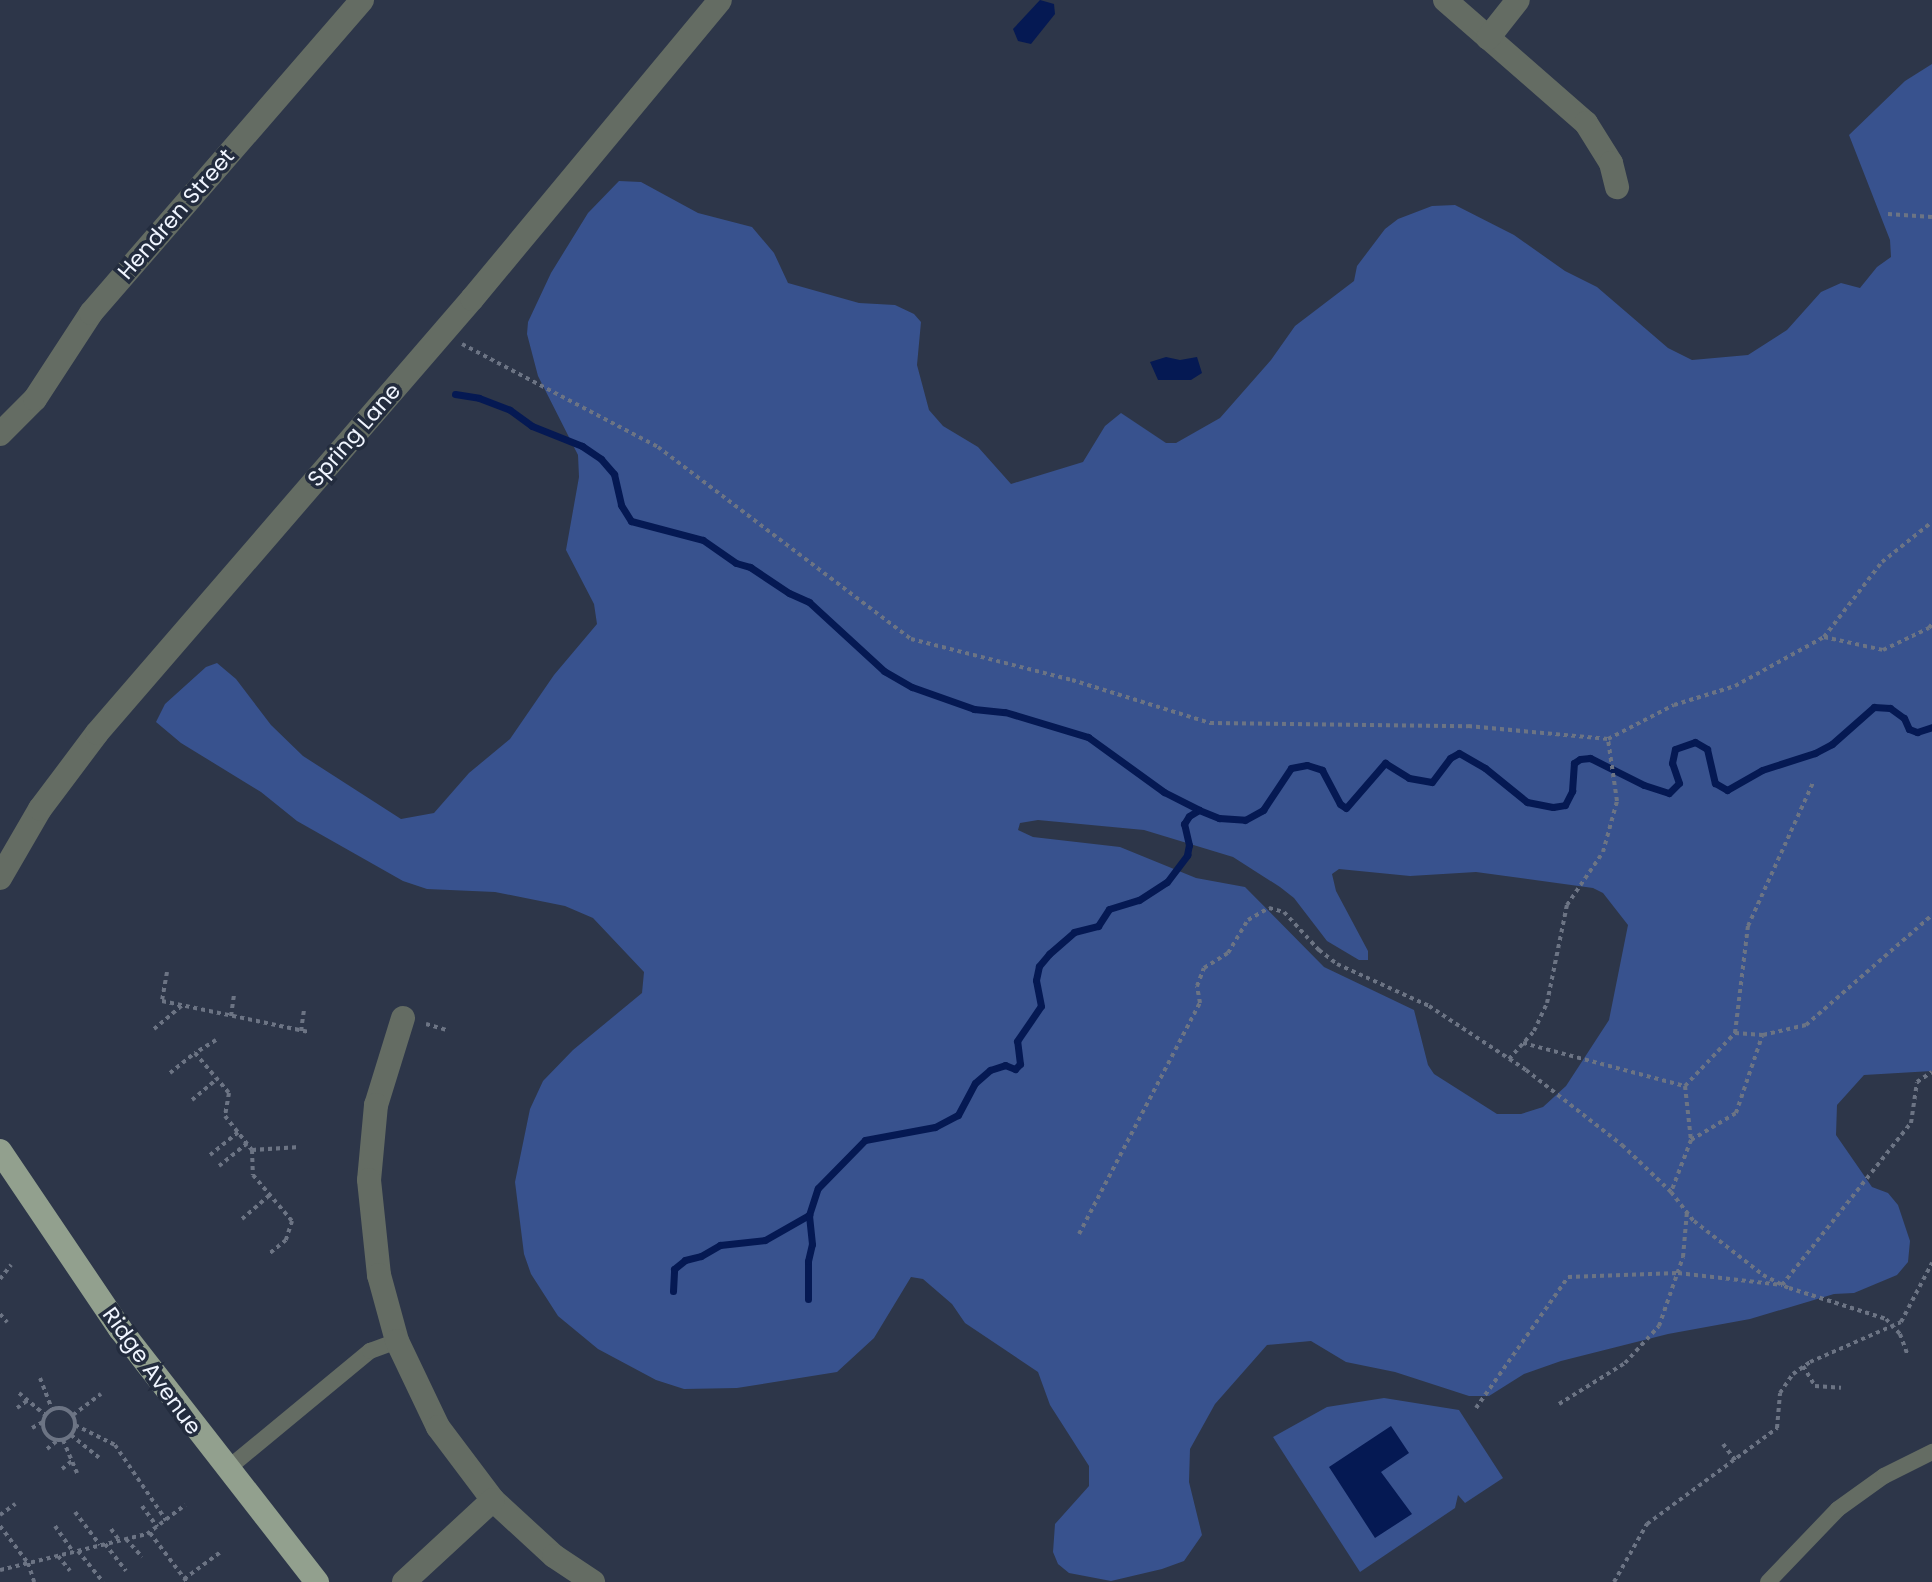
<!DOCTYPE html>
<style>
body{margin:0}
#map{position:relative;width:1932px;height:1582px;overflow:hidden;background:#2d3649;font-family:Poppins,sans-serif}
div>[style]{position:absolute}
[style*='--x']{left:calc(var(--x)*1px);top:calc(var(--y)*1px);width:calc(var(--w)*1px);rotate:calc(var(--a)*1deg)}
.green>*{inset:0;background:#38528e}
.water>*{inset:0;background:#051953}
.stream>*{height:7px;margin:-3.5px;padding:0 3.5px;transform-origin:3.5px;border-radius:3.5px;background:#051953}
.path>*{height:4px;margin-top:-2px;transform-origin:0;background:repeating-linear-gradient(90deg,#6c7484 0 4px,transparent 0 8px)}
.path>.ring{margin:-2px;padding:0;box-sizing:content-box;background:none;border:4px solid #6c7484;border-radius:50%}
.lane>*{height:16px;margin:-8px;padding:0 8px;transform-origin:8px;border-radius:8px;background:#646c63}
.street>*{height:24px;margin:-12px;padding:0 12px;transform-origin:12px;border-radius:12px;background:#646c63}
.primary>*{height:24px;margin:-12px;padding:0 12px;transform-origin:12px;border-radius:12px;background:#92a08e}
span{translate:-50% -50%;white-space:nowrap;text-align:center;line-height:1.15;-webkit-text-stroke:7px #232c3e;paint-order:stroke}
.street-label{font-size:22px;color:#f0f5ff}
</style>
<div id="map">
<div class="green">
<div style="clip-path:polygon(evenodd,1932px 64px,1932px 1071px,1864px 1075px,1837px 1105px,1836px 1135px,1872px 1187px,1888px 1193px,1898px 1205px,1910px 1241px,1908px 1262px,1897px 1275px,1854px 1293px,1834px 1294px,1750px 1319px,1668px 1334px,1561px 1361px,1524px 1374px,1489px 1396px,1469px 1396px,1395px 1372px,1346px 1362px,1311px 1341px,1267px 1345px,1215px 1404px,1190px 1449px,1189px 1482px,1202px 1535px,1184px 1561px,1162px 1569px,1111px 1581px,1069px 1573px,1058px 1564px,1053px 1552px,1055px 1524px,1089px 1486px,1089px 1466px,1050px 1405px,1038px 1372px,965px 1323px,952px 1304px,923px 1279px,911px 1277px,874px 1338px,837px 1372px,737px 1388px,684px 1389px,656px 1380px,598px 1349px,558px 1316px,531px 1274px,524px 1254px,515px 1182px,530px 1109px,543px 1081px,573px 1050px,642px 993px,644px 972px,593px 918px,565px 906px,495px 892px,427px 889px,403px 881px,297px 821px,261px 792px,181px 743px,156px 722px,165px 704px,206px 667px,217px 663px,236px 679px,271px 725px,303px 756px,401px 819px,434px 813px,469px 773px,510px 739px,554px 675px,597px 624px,594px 604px,566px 550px,579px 477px,578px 455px,538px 376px,527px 334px,528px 322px,551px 273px,588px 213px,619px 181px,641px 182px,698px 213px,752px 227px,774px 253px,788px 283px,859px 303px,895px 305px,914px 314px,921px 322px,917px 365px,929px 410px,943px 426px,978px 447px,1011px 484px,1083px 462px,1105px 426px,1121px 413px,1166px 443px,1176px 443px,1220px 418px,1271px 360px,1295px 326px,1354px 281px,1357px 266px,1385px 229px,1398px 219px,1432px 206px,1455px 205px,1514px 235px,1565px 271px,1597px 287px,1668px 348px,1692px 360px,1748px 355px,1787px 330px,1821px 292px,1841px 283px,1860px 288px,1877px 267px,1891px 257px,1890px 240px,1849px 135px,1905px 81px,1932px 64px,1038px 820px,1144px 830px,1233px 857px,1280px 887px,1294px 898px,1327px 941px,1359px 960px,1368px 960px,1368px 951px,1336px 891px,1332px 874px,1339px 869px,1410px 876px,1476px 872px,1593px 888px,1603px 893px,1628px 925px,1609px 1020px,1566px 1086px,1543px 1107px,1521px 1114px,1497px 1114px,1434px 1074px,1428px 1065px,1414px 1010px,1324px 967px,1245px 887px,1196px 878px,1120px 847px,1033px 837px,1018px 830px,1020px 823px,1038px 820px)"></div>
<div style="clip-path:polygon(1384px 1398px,1459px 1410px,1503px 1478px,1465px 1503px,1458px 1495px,1455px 1508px,1360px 1572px,1273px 1437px,1327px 1407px)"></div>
</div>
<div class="water">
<div style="clip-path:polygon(1040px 0,1054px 4px,1055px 14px,1031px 44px,1018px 41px,1013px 29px)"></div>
<div style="clip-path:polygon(1166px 357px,1180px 360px,1197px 357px,1202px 373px,1191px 380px,1158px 380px,1150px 362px)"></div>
<div style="clip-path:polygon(1391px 1426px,1409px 1453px,1381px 1472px,1412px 1514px,1375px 1538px,1329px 1467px)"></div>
</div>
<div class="stream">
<div style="--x:455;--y:394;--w:24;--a:9"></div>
<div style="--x:479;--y:398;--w:33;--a:21"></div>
<div style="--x:510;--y:410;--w:27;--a:36"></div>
<div style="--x:532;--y:426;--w:54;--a:21.8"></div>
<div style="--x:582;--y:446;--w:23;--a:34"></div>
<div style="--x:601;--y:459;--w:20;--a:49"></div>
<div style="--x:614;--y:474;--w:32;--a:77"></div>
<div style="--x:621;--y:505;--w:19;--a:58"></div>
<div style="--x:631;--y:521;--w:74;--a:14.8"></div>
<div style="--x:703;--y:540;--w:40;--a:34.9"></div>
<div style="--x:736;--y:563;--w:15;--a:16"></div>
<div style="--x:750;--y:567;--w:47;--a:33.7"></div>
<div style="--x:789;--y:593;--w:22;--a:24"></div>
<div style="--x:809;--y:602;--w:102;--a:42.6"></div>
<div style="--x:884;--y:671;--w:32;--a:30"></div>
<div style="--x:912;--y:687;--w:66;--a:19.5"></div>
<div style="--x:974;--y:709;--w:31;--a:6"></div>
<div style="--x:1005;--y:712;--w:87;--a:16.8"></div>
<div style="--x:1088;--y:737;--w:94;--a:35.9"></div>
<div style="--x:1164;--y:792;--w:39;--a:27"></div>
<div style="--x:673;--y:1291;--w:22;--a:-87"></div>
<div style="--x:674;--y:1269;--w:14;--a:-39"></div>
<div style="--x:685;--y:1260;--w:16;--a:-14"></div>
<div style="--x:701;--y:1256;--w:22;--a:-30"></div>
<div style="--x:720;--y:1245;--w:45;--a:-6.3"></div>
<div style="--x:765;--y:1240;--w:51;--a:-29.6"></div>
<div style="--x:809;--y:1215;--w:28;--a:-72"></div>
<div style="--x:818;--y:1188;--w:67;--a:-45.6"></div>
<div style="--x:865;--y:1140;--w:71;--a:-10.5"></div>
<div style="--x:935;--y:1127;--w:26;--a:-28"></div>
<div style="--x:958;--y:1115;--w:36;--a:-62"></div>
<div style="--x:975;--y:1083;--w:20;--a:-41"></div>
<div style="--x:990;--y:1070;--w:16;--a:-18"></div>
<div style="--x:1005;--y:1065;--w:11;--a:22"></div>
<div style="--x:1015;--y:1069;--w:7;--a:-45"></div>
<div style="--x:1020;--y:1064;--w:23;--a:-97"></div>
<div style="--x:1017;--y:1041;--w:42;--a:-55.6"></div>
<div style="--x:1041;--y:1006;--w:26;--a:-101"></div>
<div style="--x:1036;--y:980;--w:14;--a:-78"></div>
<div style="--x:1039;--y:966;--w:16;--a:-50"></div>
<div style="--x:1049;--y:954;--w:33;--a:-41"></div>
<div style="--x:1074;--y:932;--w:25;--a:-14"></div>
<div style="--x:1098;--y:926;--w:20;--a:-57"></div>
<div style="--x:1109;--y:909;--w:31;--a:-17"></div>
<div style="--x:1139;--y:900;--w:33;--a:-33"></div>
<div style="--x:1167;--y:882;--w:34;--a:-53"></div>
<div style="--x:1187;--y:855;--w:10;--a:-79"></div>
<div style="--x:1189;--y:845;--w:22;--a:-103"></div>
<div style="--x:1184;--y:824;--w:9;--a:-58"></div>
<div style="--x:1189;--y:816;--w:12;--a:-31"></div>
<div style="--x:1199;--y:810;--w:22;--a:22"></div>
<div style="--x:1219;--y:818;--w:26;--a:4"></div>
<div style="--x:1245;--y:820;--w:21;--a:-29"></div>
<div style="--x:1263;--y:810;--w:50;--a:-56.3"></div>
<div style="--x:1291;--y:768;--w:16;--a:-11"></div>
<div style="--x:1307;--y:765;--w:16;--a:18"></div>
<div style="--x:1322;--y:770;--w:38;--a:62"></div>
<div style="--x:1340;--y:804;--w:7;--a:34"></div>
<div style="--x:1346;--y:808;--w:60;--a:-49.1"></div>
<div style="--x:1385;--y:763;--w:28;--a:32"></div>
<div style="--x:1409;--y:778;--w:23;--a:10"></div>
<div style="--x:1432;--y:782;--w:30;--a:-53"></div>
<div style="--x:1450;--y:758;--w:10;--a:-29"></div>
<div style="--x:1459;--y:753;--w:30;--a:30"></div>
<div style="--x:1485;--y:768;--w:54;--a:39"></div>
<div style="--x:1527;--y:802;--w:26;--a:11"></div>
<div style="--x:1553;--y:807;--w:12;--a:-9"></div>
<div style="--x:1565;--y:805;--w:16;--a:-63"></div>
<div style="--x:1572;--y:791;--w:28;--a:-86"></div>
<div style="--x:1574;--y:763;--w:7;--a:-34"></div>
<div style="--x:1580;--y:759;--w:10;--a:-6"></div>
<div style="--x:1590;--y:758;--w:60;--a:26.6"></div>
<div style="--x:1644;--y:785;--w:26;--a:18"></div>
<div style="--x:1669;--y:793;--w:14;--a:-45"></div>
<div style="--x:1679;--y:783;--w:21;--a:-109"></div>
<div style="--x:1672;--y:763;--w:14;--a:-78"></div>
<div style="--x:1675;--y:749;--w:21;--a:-19"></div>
<div style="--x:1695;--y:742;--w:14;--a:30"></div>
<div style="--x:1707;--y:749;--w:35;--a:77"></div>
<div style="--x:1715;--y:783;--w:14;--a:30"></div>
<div style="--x:1727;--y:790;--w:40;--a:-29.7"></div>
<div style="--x:1762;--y:770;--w:56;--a:-17.8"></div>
<div style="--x:1815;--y:753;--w:19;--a:-28"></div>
<div style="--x:1832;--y:744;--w:56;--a:-41.4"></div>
<div style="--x:1874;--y:707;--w:16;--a:4"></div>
<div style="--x:1890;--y:708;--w:17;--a:36"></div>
<div style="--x:1904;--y:718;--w:12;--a:66"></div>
<div style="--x:1909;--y:729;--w:9;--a:21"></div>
<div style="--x:1917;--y:732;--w:16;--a:-18"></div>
<div style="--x:808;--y:1299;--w:38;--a:-90"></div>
<div style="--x:808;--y:1261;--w:17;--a:-77"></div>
<div style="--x:812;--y:1244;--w:29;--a:-96"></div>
</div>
<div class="path">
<div style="--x:1888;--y:214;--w:44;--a:3.9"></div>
<div style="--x:462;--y:344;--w:221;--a:27.7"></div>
<div style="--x:658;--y:447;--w:318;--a:37.2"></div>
<div style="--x:911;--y:639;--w:166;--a:14.3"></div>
<div style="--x:1072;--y:680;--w:145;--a:17.3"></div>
<div style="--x:1210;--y:723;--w:258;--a:0.7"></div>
<div style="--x:1468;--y:726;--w:141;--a:5.3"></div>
<div style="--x:1824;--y:637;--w:60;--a:12.4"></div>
<div style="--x:1883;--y:650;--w:51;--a:-25.6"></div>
<div style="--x:1929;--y:628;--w:5;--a:-53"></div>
<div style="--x:167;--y:972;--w:29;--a:100"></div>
<div style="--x:162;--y:1001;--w:150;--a:11.9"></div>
<div style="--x:231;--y:1016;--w:22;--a:-82"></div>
<div style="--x:426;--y:1024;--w:22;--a:16"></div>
<div style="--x:154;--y:1029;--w:38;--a:-40"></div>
<div style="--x:301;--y:1031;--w:21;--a:-82"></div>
<div style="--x:1735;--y:1033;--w:28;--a:4"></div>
<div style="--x:1763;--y:1035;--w:44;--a:-13.1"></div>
<div style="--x:1806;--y:1025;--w:167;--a:-41.1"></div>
<div style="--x:216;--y:1040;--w:25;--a:148"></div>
<div style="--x:195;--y:1053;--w:52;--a:49.6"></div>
<div style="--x:229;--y:1093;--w:23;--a:100"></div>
<div style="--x:225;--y:1116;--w:43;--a:51.5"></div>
<div style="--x:252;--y:1150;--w:25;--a:88"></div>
<div style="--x:253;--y:1175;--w:60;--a:49.7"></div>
<div style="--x:292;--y:1221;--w:20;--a:108"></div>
<div style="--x:286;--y:1240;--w:21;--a:141"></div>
<div style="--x:1523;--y:1043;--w:168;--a:14.9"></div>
<div style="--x:1685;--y:1086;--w:54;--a:83.7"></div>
<div style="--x:1691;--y:1140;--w:56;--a:111"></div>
<div style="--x:1509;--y:1059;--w:38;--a:-48"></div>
<div style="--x:1534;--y:1031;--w:31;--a:-65"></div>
<div style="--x:1547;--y:1003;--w:100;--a:-78.5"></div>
<div style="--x:1567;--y:905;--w:64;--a:-55.8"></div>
<div style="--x:1603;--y:852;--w:53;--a:-74.6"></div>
<div style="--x:1617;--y:801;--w:63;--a:-98.3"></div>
<div style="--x:1608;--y:739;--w:74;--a:-27.3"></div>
<div style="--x:1674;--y:705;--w:64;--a:-17.3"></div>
<div style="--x:1735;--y:686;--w:102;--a:-28.8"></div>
<div style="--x:1824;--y:637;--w:95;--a:-52.3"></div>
<div style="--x:1882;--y:562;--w:64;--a:-38.7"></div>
<div style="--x:170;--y:1073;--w:32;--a:-39"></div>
<div style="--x:1685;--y:1086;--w:73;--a:-46.7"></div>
<div style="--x:1735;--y:1033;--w:108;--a:-83.1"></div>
<div style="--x:1748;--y:926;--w:157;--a:-65.6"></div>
<div style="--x:192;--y:1100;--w:33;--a:-40"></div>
<div style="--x:1691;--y:1140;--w:52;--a:-31"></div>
<div style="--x:1736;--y:1113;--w:81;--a:-71.3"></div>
<div style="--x:252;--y:1150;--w:48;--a:-3.6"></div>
<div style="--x:210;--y:1155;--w:36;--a:-39"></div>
<div style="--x:219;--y:1166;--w:36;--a:-39"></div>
<div style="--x:242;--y:1219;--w:37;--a:-41"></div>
<div style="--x:1079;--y:1234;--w:261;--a:-62.4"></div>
<div style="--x:1200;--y:1003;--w:17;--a:-100"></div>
<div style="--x:1197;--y:986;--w:19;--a:-69"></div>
<div style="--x:1204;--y:968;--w:28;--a:-32"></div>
<div style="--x:1228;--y:953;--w:39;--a:-59"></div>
<div style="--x:1248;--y:920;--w:24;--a:-30"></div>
<div style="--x:1269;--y:908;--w:16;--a:15"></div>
<div style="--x:1284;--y:912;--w:52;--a:47.4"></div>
<div style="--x:1319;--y:950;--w:23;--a:38"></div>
<div style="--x:1337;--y:964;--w:101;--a:24.5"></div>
<div style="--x:1429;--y:1006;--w:116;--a:33.4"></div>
<div style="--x:1526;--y:1070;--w:122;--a:38"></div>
<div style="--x:1622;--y:1145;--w:68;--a:43.8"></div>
<div style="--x:1671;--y:1192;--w:37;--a:52"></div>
<div style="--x:1694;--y:1221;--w:88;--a:38"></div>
<div style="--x:1763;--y:1275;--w:29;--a:27"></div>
<div style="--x:1789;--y:1288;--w:102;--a:17.7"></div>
<div style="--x:1886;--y:1319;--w:21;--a:47"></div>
<div style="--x:1900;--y:1334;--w:23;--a:70"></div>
<div style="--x:0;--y:1279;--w:18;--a:-52"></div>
<div style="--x:0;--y:1314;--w:11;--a:49"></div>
<div style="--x:1803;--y:1366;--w:23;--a:59"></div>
<div style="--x:1815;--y:1386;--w:26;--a:4"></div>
<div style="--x:40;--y:1378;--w:33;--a:69"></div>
<div style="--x:19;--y:1393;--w:34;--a:40"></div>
<div style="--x:1559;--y:1404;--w:78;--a:-31.8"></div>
<div style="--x:1625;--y:1363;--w:50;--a:-47.4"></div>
<div style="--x:1659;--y:1326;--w:73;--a:-70.8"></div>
<div style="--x:1683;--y:1257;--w:46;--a:-85"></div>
<div class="ring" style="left:43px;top:1408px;width:28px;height:28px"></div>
<div style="--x:17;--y:1408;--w:14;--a:-36"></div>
<div style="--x:1476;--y:1408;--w:160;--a:-54.9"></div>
<div style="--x:1568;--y:1277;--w:110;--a:-2.1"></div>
<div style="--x:1678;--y:1273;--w:105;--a:6.6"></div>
<div style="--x:1782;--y:1285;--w:207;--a:-51.5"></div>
<div style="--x:1911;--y:1123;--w:41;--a:-81.7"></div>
<div style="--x:1917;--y:1082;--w:18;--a:-34"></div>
<div style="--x:73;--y:1415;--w:35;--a:-37"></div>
<div style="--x:75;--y:1425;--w:45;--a:26.6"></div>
<div style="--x:115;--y:1445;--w:91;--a:55.8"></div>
<div style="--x:32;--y:1428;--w:13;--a:-29"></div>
<div style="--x:71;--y:1435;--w:36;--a:39"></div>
<div style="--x:63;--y:1440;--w:36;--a:67"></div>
<div style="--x:1723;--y:1444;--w:21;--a:53"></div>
<div style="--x:47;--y:1449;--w:13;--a:-39"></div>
<div style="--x:62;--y:1469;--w:13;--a:-39"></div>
<div style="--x:142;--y:1506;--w:26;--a:54"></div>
<div style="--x:75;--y:1512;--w:41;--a:52.9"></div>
<div style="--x:0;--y:1515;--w:19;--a:-36"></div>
<div style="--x:0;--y:1526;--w:46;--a:52.9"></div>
<div style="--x:28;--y:1563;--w:20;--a:72"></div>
<div style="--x:55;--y:1526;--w:32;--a:55"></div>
<div style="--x:111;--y:1529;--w:14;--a:54"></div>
<div style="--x:150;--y:1533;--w:61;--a:52.9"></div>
<div style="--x:126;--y:1539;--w:24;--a:48"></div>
<div style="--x:105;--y:1544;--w:34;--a:52"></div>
<div style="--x:78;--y:1551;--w:40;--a:51"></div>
<div style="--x:58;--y:1556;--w:19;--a:51"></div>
<div style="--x:0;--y:1570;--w:151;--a:-13.8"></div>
<div style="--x:147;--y:1534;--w:48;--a:-37.3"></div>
<div style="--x:184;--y:1579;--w:47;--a:-36.4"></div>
<div style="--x:1614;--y:1582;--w:67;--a:-60.4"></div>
<div style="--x:1647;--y:1524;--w:162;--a:-36.4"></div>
<div style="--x:1777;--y:1428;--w:35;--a:-85"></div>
<div style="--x:1780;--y:1393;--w:23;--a:-56"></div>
<div style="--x:1793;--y:1374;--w:21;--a:-35"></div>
<div style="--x:1810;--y:1362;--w:99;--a:-23.7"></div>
<div style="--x:1901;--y:1322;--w:67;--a:-62.3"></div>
</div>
<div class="lane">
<div style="--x:226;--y:1470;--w:187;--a:-39.6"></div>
<div style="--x:370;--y:1351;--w:29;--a:-20"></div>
<div style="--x:1768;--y:1582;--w:101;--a:-46.2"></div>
<div style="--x:1838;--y:1509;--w:57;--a:-35.7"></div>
<div style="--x:1884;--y:1476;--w:54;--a:-26.6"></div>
</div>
<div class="street">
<div style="--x:1445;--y:0;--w:187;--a:41.1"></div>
<div style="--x:1586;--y:123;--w:47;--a:58"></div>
<div style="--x:1611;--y:163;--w:25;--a:76"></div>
<div style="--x:1488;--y:38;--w:48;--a:-51.7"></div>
<div style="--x:0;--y:434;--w:49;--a:-45"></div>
<div style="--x:35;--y:399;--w:103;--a:-56.9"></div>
<div style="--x:91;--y:313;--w:414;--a:-49.1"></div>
<div style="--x:0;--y:878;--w:80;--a:-59.9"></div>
<div style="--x:40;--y:809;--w:95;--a:-53.1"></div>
<div style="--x:97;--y:733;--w:574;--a:-49.17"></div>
<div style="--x:472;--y:299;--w:388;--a:-50.3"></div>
<div style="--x:403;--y:1018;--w:91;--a:107.2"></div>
<div style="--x:376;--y:1105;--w:75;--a:95.3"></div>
<div style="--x:369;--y:1180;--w:96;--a:84"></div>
<div style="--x:379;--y:1275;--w:68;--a:74.7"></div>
<div style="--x:397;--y:1341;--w:95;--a:64.5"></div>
<div style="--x:438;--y:1427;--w:91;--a:53"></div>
<div style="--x:493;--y:1500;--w:83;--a:42.6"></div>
<div style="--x:554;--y:1556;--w:47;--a:33.7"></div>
<div style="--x:404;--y:1582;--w:121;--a:-42.7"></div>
</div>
<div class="primary">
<div style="--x:0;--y:1151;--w:215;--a:56"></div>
<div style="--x:120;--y:1329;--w:321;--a:52.1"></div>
</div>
<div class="street-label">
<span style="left:176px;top:214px;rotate:-49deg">Hendren Street</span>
<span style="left:354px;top:435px;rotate:-49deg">Spring Lane</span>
<span style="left:152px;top:1371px;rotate:54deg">Ridge Avenue</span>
</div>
</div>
